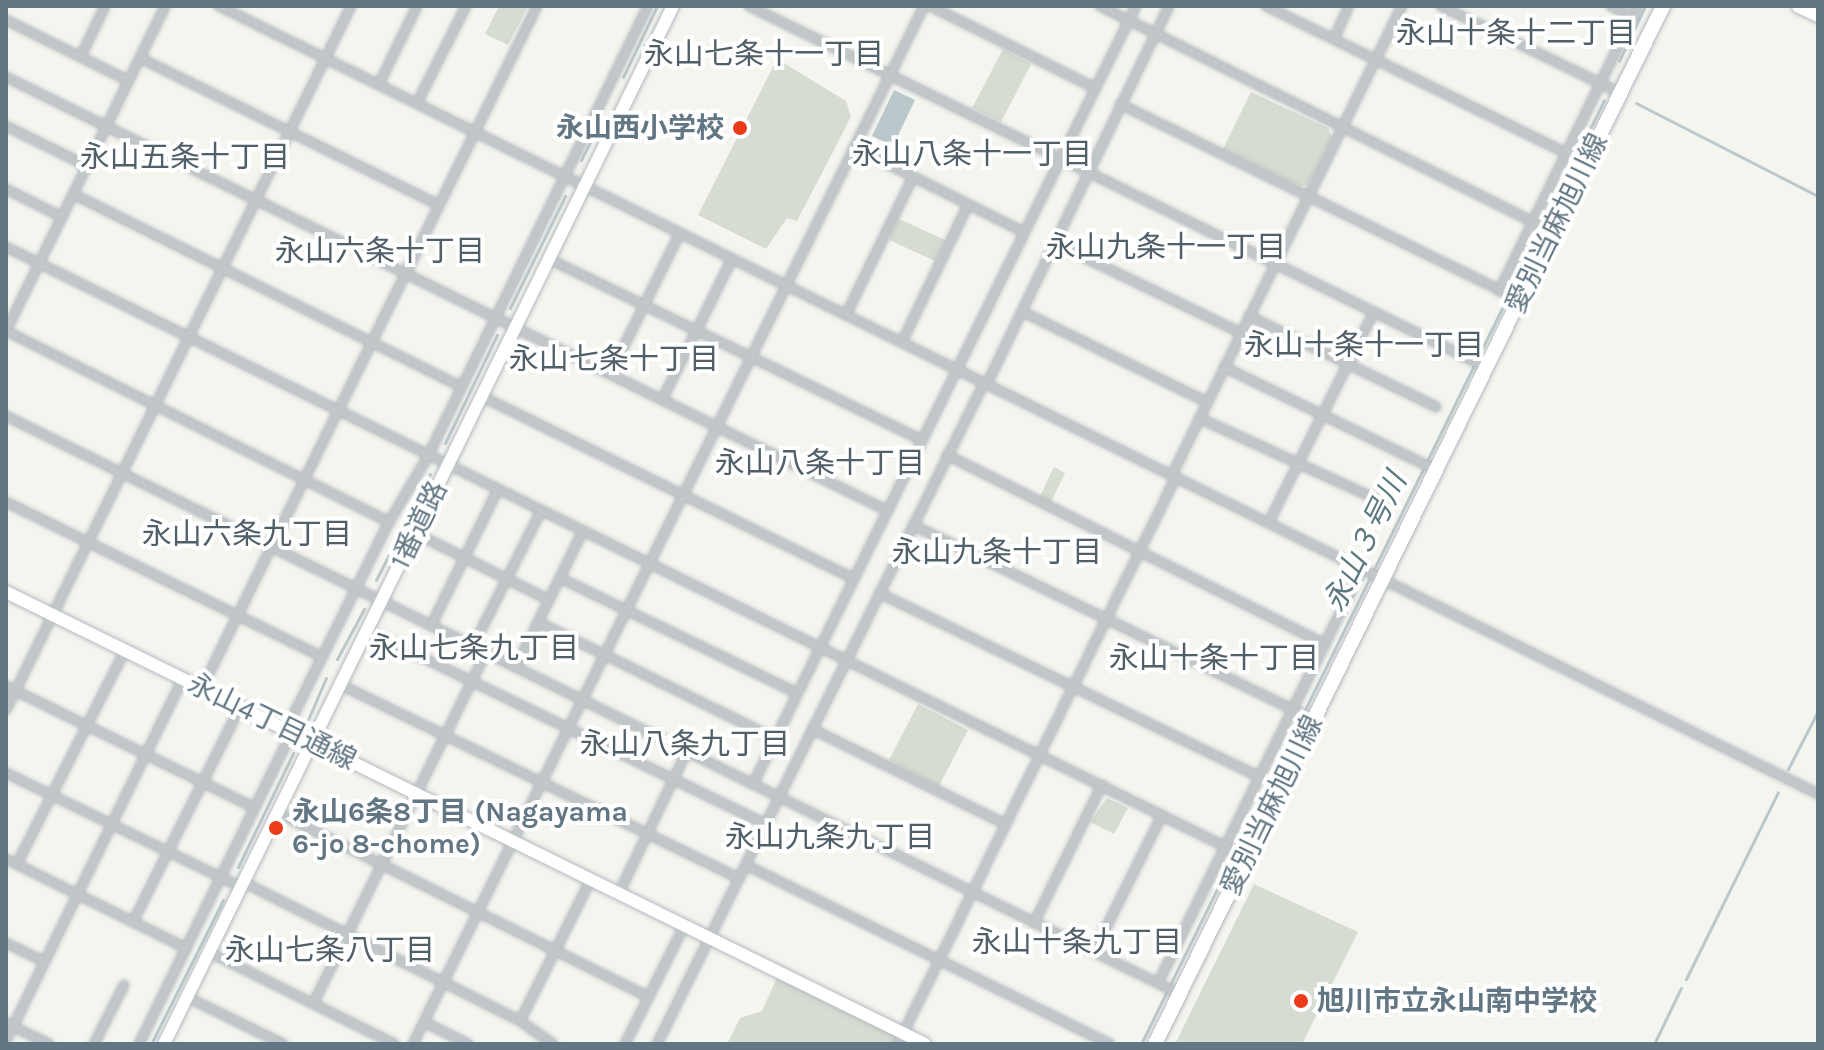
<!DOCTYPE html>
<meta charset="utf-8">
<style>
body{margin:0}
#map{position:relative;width:1824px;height:1050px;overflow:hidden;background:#f5f5f0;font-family:Karla,"Noto Sans JP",sans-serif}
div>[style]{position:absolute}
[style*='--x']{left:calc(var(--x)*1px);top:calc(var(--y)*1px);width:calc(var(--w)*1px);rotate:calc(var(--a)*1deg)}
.green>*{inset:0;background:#d6dcd1}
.water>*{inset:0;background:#bac8cc}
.stream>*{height:3px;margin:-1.5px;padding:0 1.5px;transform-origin:1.5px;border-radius:1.5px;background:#bac8cc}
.roads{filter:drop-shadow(0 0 2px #b3babd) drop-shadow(0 0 2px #b3babd)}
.street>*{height:8px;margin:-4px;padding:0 4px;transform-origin:4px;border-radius:4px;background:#c1c6c8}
.secondary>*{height:12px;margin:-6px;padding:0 6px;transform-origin:6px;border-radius:6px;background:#fff}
.primary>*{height:14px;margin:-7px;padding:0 7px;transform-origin:7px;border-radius:7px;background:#fff}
.dots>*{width:22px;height:22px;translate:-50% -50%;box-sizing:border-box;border:4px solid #fff;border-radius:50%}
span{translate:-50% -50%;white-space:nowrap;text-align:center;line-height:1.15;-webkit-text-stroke:8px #fff;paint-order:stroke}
.poi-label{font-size:28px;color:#627783;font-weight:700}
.right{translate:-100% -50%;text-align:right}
.left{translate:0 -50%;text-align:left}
.street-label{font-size:28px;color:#627783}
.neighbourhood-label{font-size:30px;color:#505f68}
.water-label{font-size:30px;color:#5d7a81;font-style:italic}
.frame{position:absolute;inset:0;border:8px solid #627783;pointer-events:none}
</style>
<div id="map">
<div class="green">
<div style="clip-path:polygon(499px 6px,528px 6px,508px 45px,485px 34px)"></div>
<div style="clip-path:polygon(1003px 49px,1031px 64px,1001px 122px,972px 108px)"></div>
<div style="clip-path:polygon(777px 59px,846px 101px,851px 117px,797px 221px,787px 218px,766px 249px,698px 215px)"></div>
<div style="clip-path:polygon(1251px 92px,1328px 128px,1332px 137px,1308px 185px,1300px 186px,1223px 149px)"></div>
<div style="clip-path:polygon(899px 219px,945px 240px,935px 261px,889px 240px)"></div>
<div style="clip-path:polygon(1054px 467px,1065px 473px,1051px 502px,1040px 496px)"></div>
<div style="clip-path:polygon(918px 704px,968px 730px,939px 786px,889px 760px)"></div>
<div style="clip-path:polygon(1107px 798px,1128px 808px,1114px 834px,1090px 822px)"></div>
<div style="clip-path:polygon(1254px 884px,1358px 932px,1302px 1044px,1175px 1044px)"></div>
<div style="clip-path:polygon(779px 973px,903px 1033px,898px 1044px,727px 1044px,740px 1018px,762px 1011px)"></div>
</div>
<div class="water">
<div style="clip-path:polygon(894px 90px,915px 100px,893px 146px,872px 136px)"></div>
</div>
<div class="stream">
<div style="--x:1619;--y:61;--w:61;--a:-64.7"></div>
<div style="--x:623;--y:77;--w:79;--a:-64.4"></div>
<div style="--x:1636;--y:103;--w:204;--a:27.1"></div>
<div style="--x:581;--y:160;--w:37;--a:-63"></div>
<div style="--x:510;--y:308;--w:125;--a:-63.8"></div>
<div style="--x:445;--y:443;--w:120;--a:-64.3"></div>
<div style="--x:376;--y:580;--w:119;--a:-63"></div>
<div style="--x:337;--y:659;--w:57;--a:-61.6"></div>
<div style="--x:307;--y:722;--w:48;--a:-66.6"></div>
<div style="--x:1788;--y:769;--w:65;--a:-62.7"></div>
<div style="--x:238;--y:867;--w:127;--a:-64.2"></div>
<div style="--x:1686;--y:979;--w:208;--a:-63.8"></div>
<div style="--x:151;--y:1044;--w:161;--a:-63.4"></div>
<div style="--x:1141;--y:1044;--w:1051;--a:-63.87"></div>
<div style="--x:1654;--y:1044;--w:62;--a:-64.3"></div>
</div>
<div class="roads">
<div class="street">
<div style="--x:219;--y:6;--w:1783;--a:26.23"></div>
<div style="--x:749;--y:6;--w:821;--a:26.1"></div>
<div style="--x:930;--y:6;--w:184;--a:26.4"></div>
<div style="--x:1100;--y:6;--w:506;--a:26.51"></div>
<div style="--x:1136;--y:6;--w:867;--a:116.21"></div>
<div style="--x:753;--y:784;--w:475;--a:26.2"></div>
<div style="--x:1266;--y:6;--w:357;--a:26.1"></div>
<div style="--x:1441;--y:6;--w:199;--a:25.9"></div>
<div style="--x:1611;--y:6;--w:25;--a:27"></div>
<div style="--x:6;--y:20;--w:137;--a:26.4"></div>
<div style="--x:1334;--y:39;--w:36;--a:-66"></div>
<div style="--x:81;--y:56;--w:55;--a:-64.4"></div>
<div style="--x:140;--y:58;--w:333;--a:26.2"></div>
<div style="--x:6;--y:77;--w:983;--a:26.2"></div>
<div style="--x:379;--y:84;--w:87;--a:-64"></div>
<div style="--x:417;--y:103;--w:109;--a:-63.2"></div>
<div style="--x:1120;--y:104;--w:445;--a:26.1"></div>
<div style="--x:6;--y:126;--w:90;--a:26.3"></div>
<div style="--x:854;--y:147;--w:190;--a:26.6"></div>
<div style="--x:6;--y:189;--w:63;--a:26.6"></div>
<div style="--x:73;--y:194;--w:434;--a:26.4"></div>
<div style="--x:1057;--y:244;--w:204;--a:25.8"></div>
<div style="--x:6;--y:247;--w:1382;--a:26.19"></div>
<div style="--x:549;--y:259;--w:414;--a:25.9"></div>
<div style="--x:1499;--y:291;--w:317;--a:-64"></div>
<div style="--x:1023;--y:312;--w:205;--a:26.1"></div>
<div style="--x:846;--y:315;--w:153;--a:-64.1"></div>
<div style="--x:1249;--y:316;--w:208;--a:25.9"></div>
<div style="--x:6;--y:331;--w:428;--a:26.5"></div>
<div style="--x:6;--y:331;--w:362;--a:-63.9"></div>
<div style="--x:902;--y:342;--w:152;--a:-64.3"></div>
<div style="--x:1224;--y:367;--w:236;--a:25.9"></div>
<div style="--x:610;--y:374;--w:157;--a:-63.6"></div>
<div style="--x:987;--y:384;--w:420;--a:-64.3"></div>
<div style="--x:481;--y:396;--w:415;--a:26.1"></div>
<div style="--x:662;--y:400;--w:157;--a:-63.6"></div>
<div style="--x:6;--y:416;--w:833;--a:26.23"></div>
<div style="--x:1199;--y:418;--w:207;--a:24.6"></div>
<div style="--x:947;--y:455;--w:423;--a:26.6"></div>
<div style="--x:1172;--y:475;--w:522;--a:-63.88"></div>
<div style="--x:6;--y:502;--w:352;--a:26.1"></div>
<div style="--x:1269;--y:522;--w:233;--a:-63.5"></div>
<div style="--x:913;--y:525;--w:446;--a:25.9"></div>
<div style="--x:415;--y:533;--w:150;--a:26.6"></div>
<div style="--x:560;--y:578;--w:263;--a:25.9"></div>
<div style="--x:879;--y:593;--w:422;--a:25.8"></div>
<div style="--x:538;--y:622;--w:263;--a:26.2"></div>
<div style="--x:431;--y:626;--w:153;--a:-63.9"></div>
<div style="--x:366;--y:630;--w:445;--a:25.9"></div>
<div style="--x:473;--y:646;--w:151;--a:-63.3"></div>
<div style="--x:516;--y:667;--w:152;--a:-63.8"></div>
<div style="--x:339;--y:684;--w:445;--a:25.9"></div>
<div style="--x:6;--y:686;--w:277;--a:26.1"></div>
<div style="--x:202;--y:688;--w:760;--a:-63.84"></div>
<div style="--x:6;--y:710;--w:784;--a:-63.89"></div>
<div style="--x:812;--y:729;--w:215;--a:26.2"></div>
<div style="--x:286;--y:730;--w:232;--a:-63.7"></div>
<div style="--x:389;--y:522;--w:77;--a:-59.4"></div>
<div style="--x:428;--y:456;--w:501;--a:-63.95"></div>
<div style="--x:6;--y:773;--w:261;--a:25.9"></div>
<div style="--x:278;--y:813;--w:413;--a:26.4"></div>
<div style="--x:6;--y:859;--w:201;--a:26.3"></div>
<div style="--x:17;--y:864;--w:240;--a:-63.2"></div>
<div style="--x:746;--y:865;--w:405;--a:26.2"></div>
<div style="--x:243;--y:882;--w:310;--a:26.6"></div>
<div style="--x:520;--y:1021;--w:40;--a:34.9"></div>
<div style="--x:619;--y:893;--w:157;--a:-64.4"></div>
<div style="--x:133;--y:922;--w:240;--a:-63.5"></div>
<div style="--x:1034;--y:923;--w:154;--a:-63.8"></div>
<div style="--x:6;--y:943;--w:43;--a:26"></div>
<div style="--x:209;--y:952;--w:207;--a:26.4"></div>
<div style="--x:1094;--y:952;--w:153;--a:-63.6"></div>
<div style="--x:1158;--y:983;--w:462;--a:-63.8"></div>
<div style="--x:187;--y:997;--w:107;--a:26.1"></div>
<div style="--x:313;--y:1004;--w:391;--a:-63.8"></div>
<div style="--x:520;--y:1021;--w:159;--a:-63.4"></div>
<div style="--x:424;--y:1022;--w:49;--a:26.6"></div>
<div style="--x:6;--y:1023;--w:48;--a:26"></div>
<div style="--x:6;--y:1041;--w:404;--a:-64"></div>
<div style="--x:94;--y:1044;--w:66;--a:-63"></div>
<div style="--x:139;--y:1044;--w:347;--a:-63.9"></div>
<div style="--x:413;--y:1044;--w:1157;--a:-63.79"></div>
<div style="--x:625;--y:1044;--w:132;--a:-63.4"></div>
<div style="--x:657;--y:1044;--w:737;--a:-63.68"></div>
<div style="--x:898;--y:1044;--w:631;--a:-63.88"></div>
</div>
<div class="secondary">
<div style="--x:6;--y:592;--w:1024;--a:26.19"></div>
<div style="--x:164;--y:1044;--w:1156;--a:-63.88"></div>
</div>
<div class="primary">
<div style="--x:1799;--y:6;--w:21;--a:25"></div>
<div style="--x:1155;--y:1044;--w:1156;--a:-63.92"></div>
</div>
</div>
<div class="dots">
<div style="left:740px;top:128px;background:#ec3b19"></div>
<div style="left:276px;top:828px;background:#ec3b19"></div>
<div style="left:1301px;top:1001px;background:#ec3b19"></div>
</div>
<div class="poi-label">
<span class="right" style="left:724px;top:128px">永山西小学校</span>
<span class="left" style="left:292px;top:828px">永山6条8丁目 (Nagayama<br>6-jo 8-chome)</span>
<span class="left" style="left:1317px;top:1001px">旭川市立永山南中学校</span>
</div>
<div class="street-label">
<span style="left:1557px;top:223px;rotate:-64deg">愛別当麻旭川線</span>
<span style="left:419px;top:525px;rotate:-64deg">1番道路</span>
<span style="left:272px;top:722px;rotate:26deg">永山4丁目通線</span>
<span style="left:1272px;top:805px;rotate:-64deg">愛別当麻旭川線</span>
</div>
<div class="neighbourhood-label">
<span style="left:1516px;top:33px">永山十条十二丁目</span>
<span style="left:764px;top:54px">永山七条十一丁目</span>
<span style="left:972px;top:154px">永山八条十一丁目</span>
<span style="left:185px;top:157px">永山五条十丁目</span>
<span style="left:1166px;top:247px">永山九条十一丁目</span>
<span style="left:380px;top:251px">永山六条十丁目</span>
<span style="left:1364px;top:345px">永山十条十一丁目</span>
<span style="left:614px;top:359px">永山七条十丁目</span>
<span style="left:820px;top:463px">永山八条十丁目</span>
<span style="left:247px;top:534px">永山六条九丁目</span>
<span style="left:997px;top:552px">永山九条十丁目</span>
<span style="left:474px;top:648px">永山七条九丁目</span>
<span style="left:1214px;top:658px">永山十条十丁目</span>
<span style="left:685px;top:744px">永山八条九丁目</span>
<span style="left:830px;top:837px">永山九条九丁目</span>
<span style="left:1077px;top:942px">永山十条九丁目</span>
<span style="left:330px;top:950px">永山七条八丁目</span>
</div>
<div class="water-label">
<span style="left:1365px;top:542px;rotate:-64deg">永山３号川</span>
</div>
<div class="frame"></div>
</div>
